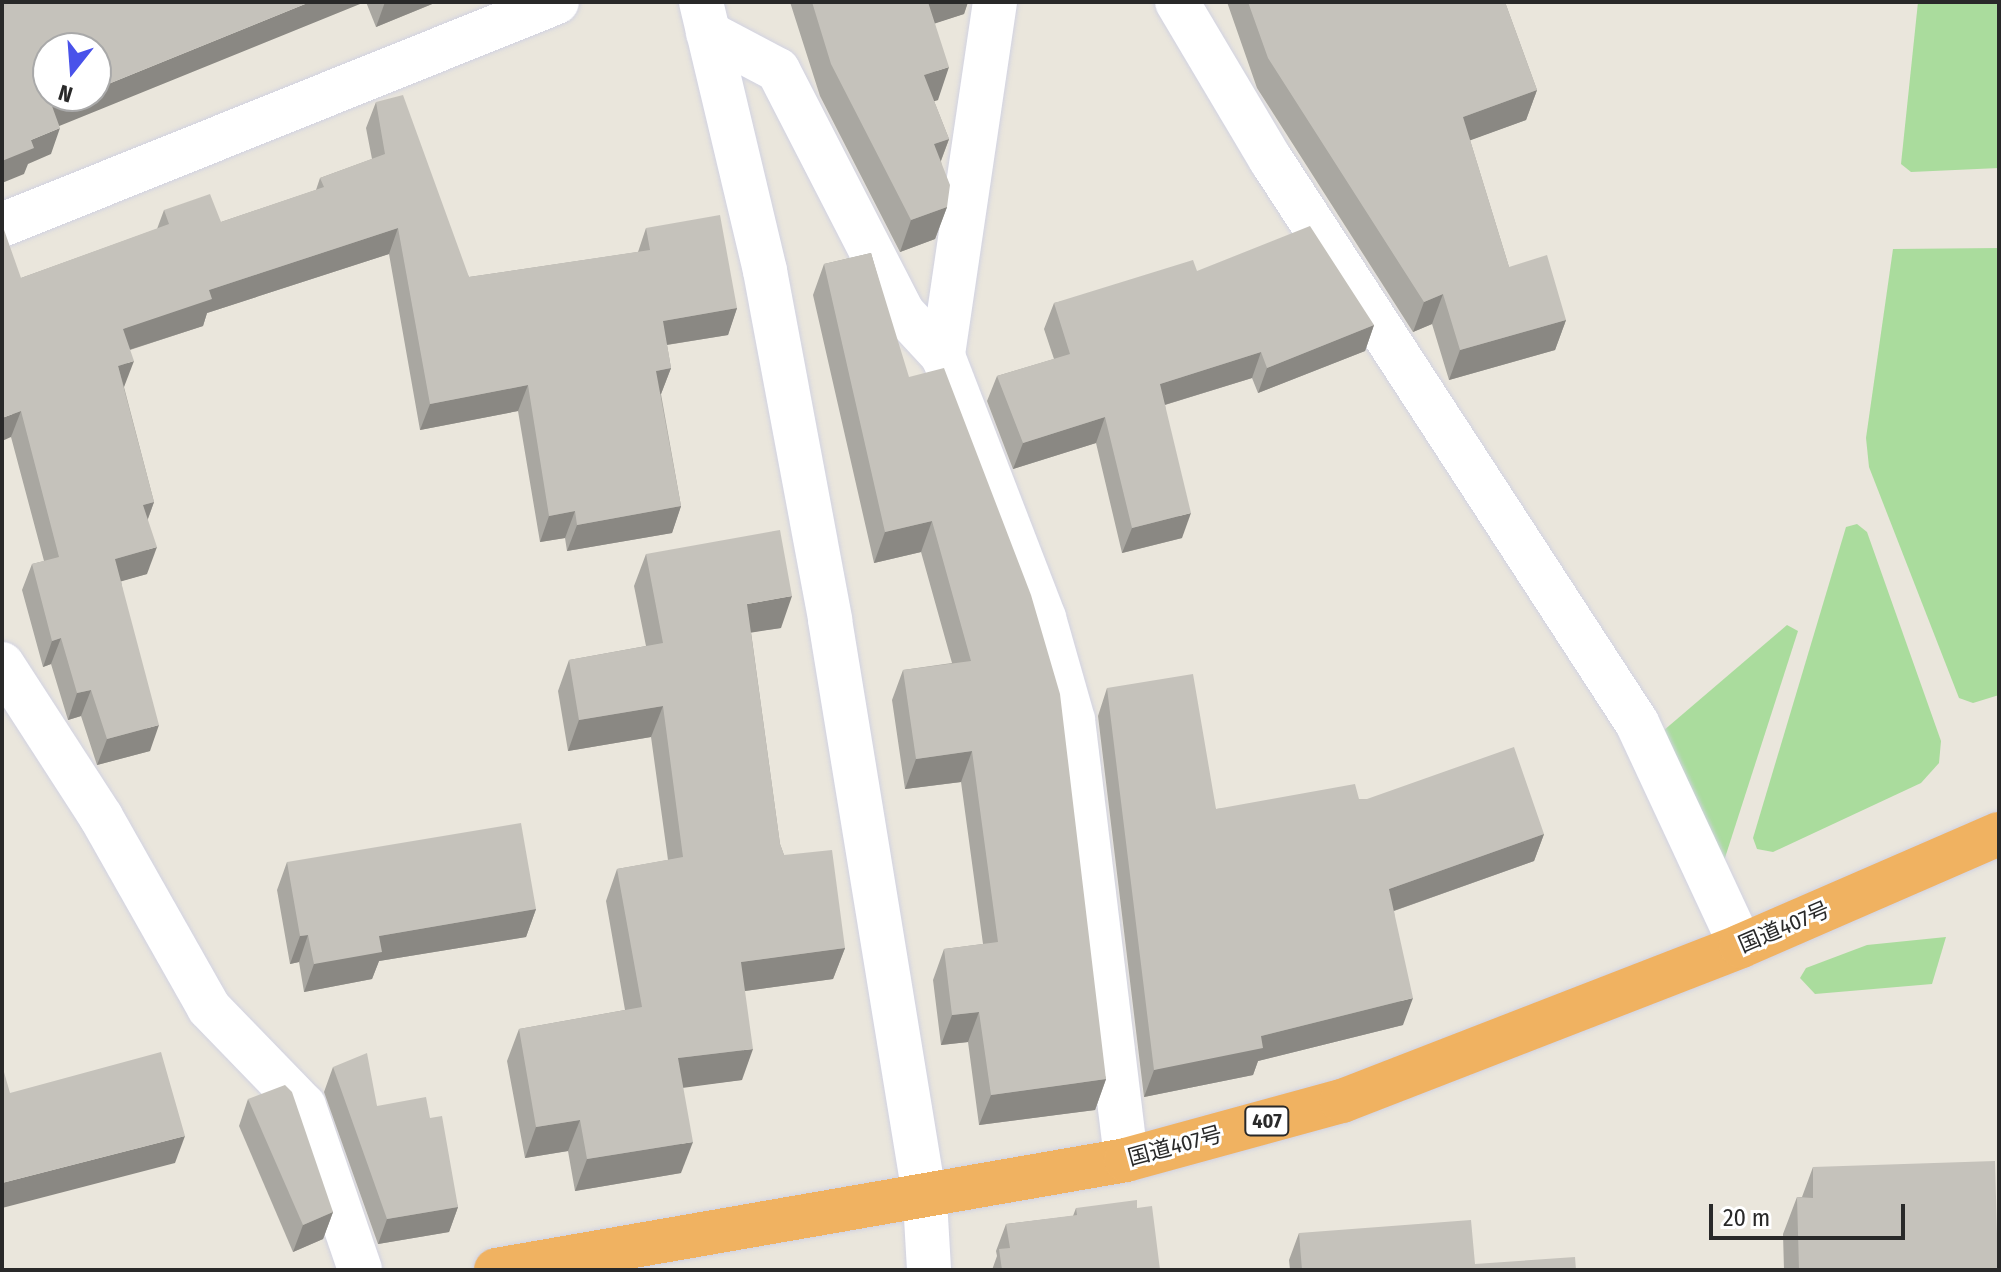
<!DOCTYPE html>
<meta charset="utf-8">
<style>
body{margin:0}
#map{position:relative;width:2001px;height:1272px;overflow:hidden;background:#eae6dc;font-family:"Fira Sans Condensed","Noto Sans JP",sans-serif}
div>[style]{position:absolute}
[style*='--x']{left:calc(var(--x)*1px);top:calc(var(--y)*1px);width:calc(var(--w)*1px);rotate:calc(var(--a)*1deg)}
.green>*{inset:0;background:#aadc9d}
.roads{filter:drop-shadow(0 0 2px #d1d2e1) drop-shadow(0 0 2px #d1d2e1)}
.street>*{height:44px;margin:-22px;padding:0 22px;transform-origin:22px;border-radius:22px;background:#fff}
.secondary>*{height:44px;margin:-22px;padding:0 22px;transform-origin:22px;border-radius:22px;background:#fff}
.highway>*{height:44px;margin:-22px;padding:0 22px;transform-origin:22px;border-radius:22px;background:#f0b261}
.wall>*{inset:0;background:#a9a7a1}
.shaded-wall>*{inset:0;background:#8a8883}
.building>*{inset:0;background:#c5c2bb}
span{translate:-50% -50%;white-space:nowrap;text-align:center;line-height:1.15;-webkit-text-stroke:6px #fff;paint-order:stroke}
.shield-label span{padding:2px 6px;background:#fff;border:2px solid;border-radius:6px;-webkit-text-stroke-width:0}
.shield-label{font-size:20px;color:#292929;font-weight:700}
.street-label{font-size:22px;color:#292929}
.frame{position:absolute;inset:0;border:4px solid #292929;pointer-events:none}
.north{position:absolute;left:32px;top:32px;width:80px;height:80px;box-sizing:border-box;background:#fff;border:2px solid #a9a9a9;border-radius:50%;rotate:197deg;font-size:22px;font-weight:700;line-height:32px;text-align:center;color:#292929}
.north::after{content:'';display:block;margin:auto;width:28px;height:36px;background:#4952ea;clip-path:polygon(50% 0,100% 100%,50% 72%,0 100%)}
.scale{position:absolute;left:1709px;top:1204px;width:196px;height:36px;box-sizing:border-box;border:4px solid #292929;border-top:0;padding-left:10px;font-size:24px;line-height:28px;white-space:nowrap;color:#292929;-webkit-text-stroke:6px #fff;paint-order:stroke}
</style>
<div id="map">
<div class="green">
<div style="clip-path:polygon(1918px 2px,1999px 2px,1999px 168px,1911px 172px,1901px 164px)"></div>
<div style="clip-path:polygon(1999px 248px,1999px 695px,1973px 703px,1959px 698px,1869px 467px,1866px 438px,1893px 249px)"></div>
<div style="clip-path:polygon(1857px 524px,1867px 532px,1941px 741px,1939px 763px,1921px 783px,1773px 852px,1757px 849px,1753px 838px,1846px 527px)"></div>
<div style="clip-path:polygon(1787px 625px,1798px 631px,1723px 864px,1663px 731px)"></div>
<div style="clip-path:polygon(1946px 937px,1932px 984px,1815px 994px,1800px 978px,1806px 968px,1867px 945px)"></div>
</div>
<div class="roads">
<div class="street">
<div style="--x:995;--y:2;--w:358;--a:98.4"></div>
<div style="--x:943;--y:356;--w:281;--a:68.9"></div>
<div style="--x:1044;--y:618;--w:106;--a:74.1"></div>
<div style="--x:1073;--y:720;--w:443;--a:83.1"></div>
<div style="--x:1177;--y:2;--w:184;--a:59.3"></div>
<div style="--x:1271;--y:160;--w:672;--a:56.97"></div>
<div style="--x:1637;--y:723;--w:246;--a:65"></div>
<div style="--x:708;--y:33;--w:79;--a:27.9"></div>
<div style="--x:778;--y:70;--w:273;--a:62.8"></div>
<div style="--x:903;--y:313;--w:59;--a:47.1"></div>
<div style="--x:2;--y:225;--w:598;--a:-21.89"></div>
<div style="--x:2;--y:664;--w:182;--a:57.1"></div>
<div style="--x:101;--y:817;--w:219;--a:60.5"></div>
<div style="--x:209;--y:1008;--w:136;--a:45.9"></div>
<div style="--x:304;--y:1106;--w:173;--a:71.1"></div>
</div>
<div class="secondary">
<div style="--x:701;--y:2;--w:277;--a:76.6"></div>
<div style="--x:765;--y:271;--w:355;--a:79.4"></div>
<div style="--x:830;--y:620;--w:588;--a:80.7"></div>
<div style="--x:925;--y:1200;--w:70;--a:86.7"></div>
</div>
<div class="highway">
<div style="--x:496;--y:1270;--w:640;--a:-9.9"></div>
<div style="--x:1126;--y:1160;--w:224;--a:-15.3"></div>
<div style="--x:1342;--y:1101;--w:428;--a:-21.2"></div>
<div style="--x:1741;--y:946;--w:281;--a:-23.5"></div>
</div>
</div>
<div class="wall">
<div style="clip-path:polygon(366px 2px,437px 2px,376px 27px)"></div>
<div style="clip-path:polygon(790px 2px,968px 2px,964px 14px,935px 23px,938px 100px,934px 101px,949px 139px,941px 161px,947px 207px,935px 239px,900px 252px,820px 96px)"></div>
<div style="clip-path:polygon(1227px 2px,1505px 2px,1537px 90px,1526px 120px,1470px 140px,1509px 267px,1566px 320px,1555px 350px,1449px 380px,1432px 324px,1413px 332px,1257px 88px)"></div>
<div style="clip-path:polygon(376px 102px,469px 277px,638px 252px,646px 228px,737px 308px,728px 335px,667px 345px,671px 368px,661px 394px,681px 506px,672px 533px,567px 551px,565px 538px,540px 542px,518px 411px,420px 430px,389px 254px,207px 313px,203px 326px,130px 350px,124px 387px,154px 502px,148px 519px,147px 574px,121px 581px,150px 751px,97px 765px,81px 716px,68px 720px,51px 664px,43px 667px,22px 590px,32px 564px,44px 561px,11px 437px,21px 278px,157px 229px,164px 210px,221px 222px,316px 190px,320px 178px,372px 159px,366px 128px)"></div>
<div style="clip-path:polygon(871px 253px,1106px 1079px,1095px 1110px,979px 1125px,968px 1042px,941px 1045px,933px 980px,944px 949px,983px 944px,961px 782px,905px 789px,892px 700px,903px 670px,952px 663px,921px 552px,874px 563px,813px 295px,824px 264px)"></div>
<div style="clip-path:polygon(1197px 271px,1374px 325px,1365px 351px,1258px 393px,1252px 378px,1165px 405px,1182px 538px,1122px 553px,1096px 443px,1013px 469px,987px 401px,997px 376px,1054px 359px,1044px 329px,1054px 303px)"></div>
<div style="clip-path:polygon(646px 554px,781px 628px,751px 632px,780px 844px,784px 855px,845px 948px,833px 979px,745px 991px,742px 1080px,683px 1087px,681px 1173px,575px 1191px,568px 1151px,525px 1158px,507px 1061px,519px 1029px,625px 1010px,606px 901px,617px 869px,668px 860px,651px 737px,568px 751px,558px 691px,569px 660px,646px 646px,634px 586px)"></div>
<div style="clip-path:polygon(1107px 688px,1216px 809px,1359px 799px,1544px 834px,1534px 861px,1394px 911px,1403px 1025px,1258px 1061px,1253px 1075px,1144px 1097px,1098px 716px)"></div>
<div style="clip-path:polygon(287px 862px,536px 909px,526px 937px,379px 961px,372px 979px,304px 992px,299px 962px,290px 964px,277px 890px)"></div>
<div style="clip-path:polygon(333px 1067px,377px 1106px,430px 1118px,458px 1207px,449px 1232px,378px 1244px,324px 1092px)"></div>
<div style="clip-path:polygon(248px 1099px,333px 1212px,323px 1239px,293px 1252px,239px 1126px)"></div>
<div style="clip-path:polygon(1813px 1167px,1998px 1270px,1784px 1270px,1783px 1234px,1797px 1197px,1802px 1197px)"></div>
<div style="clip-path:polygon(1076px 1208px,1137px 1208px,1160px 1270px,992px 1270px,997px 1256px,996px 1251px,1006px 1224px,1073px 1216px)"></div>
<div style="clip-path:polygon(1299px 1233px,1475px 1264px,1576px 1270px,1290px 1270px,1289px 1260px)"></div>
</div>
<div class="shaded-wall">
<div style="clip-path:polygon(310px 2px,365px 2px,42px 133px,52px 106px,78px 96px,96px 96px,96px 89px)"></div>
<div style="clip-path:polygon(385px 2px,437px 2px,376px 27px)"></div>
<div style="clip-path:polygon(925px 2px,968px 2px,964px 14px,915px 30px)"></div>
<div style="clip-path:polygon(949px 67px,938px 100px,912px 108px,924px 75px)"></div>
<div style="clip-path:polygon(1537px 90px,1526px 120px,1452px 147px,1463px 117px)"></div>
<div style="clip-path:polygon(60px 128px,51px 154px,28px 164px,24px 174px,2px 183px,2px 161px,31px 140px)"></div>
<div style="clip-path:polygon(949px 139px,937px 171px,934px 144px)"></div>
<div style="clip-path:polygon(947px 207px,935px 239px,900px 252px,911px 220px)"></div>
<div style="clip-path:polygon(398px 228px,389px 254px,207px 313px,203px 326px,113px 355px,123px 329px,209px 290px)"></div>
<div style="clip-path:polygon(1443px 294px,1432px 324px,1413px 332px,1424px 302px)"></div>
<div style="clip-path:polygon(737px 308px,728px 335px,653px 347px,663px 321px)"></div>
<div style="clip-path:polygon(1566px 320px,1555px 350px,1449px 380px,1460px 350px)"></div>
<div style="clip-path:polygon(1374px 325px,1365px 351px,1258px 393px,1267px 368px)"></div>
<div style="clip-path:polygon(1261px 352px,1252px 378px,1151px 409px,1160px 384px)"></div>
<div style="clip-path:polygon(134px 361px,124px 387px,118px 366px)"></div>
<div style="clip-path:polygon(671px 368px,661px 394px,647px 397px,656px 371px)"></div>
<div style="clip-path:polygon(528px 385px,518px 411px,420px 430px,430px 404px)"></div>
<div style="clip-path:polygon(21px 411px,11px 437px,2px 441px,2px 418px)"></div>
<div style="clip-path:polygon(1105px 417px,1096px 443px,1013px 469px,1023px 443px)"></div>
<div style="clip-path:polygon(154px 502px,144px 529px,143px 505px)"></div>
<div style="clip-path:polygon(681px 506px,672px 533px,567px 551px,577px 525px)"></div>
<div style="clip-path:polygon(575px 511px,565px 538px,540px 542px,549px 516px)"></div>
<div style="clip-path:polygon(1191px 513px,1182px 538px,1122px 553px,1132px 528px)"></div>
<div style="clip-path:polygon(932px 521px,921px 552px,874px 563px,885px 532px)"></div>
<div style="clip-path:polygon(157px 547px,147px 574px,105px 586px,115px 559px)"></div>
<div style="clip-path:polygon(792px 596px,781px 628px,736px 635px,747px 604px)"></div>
<div style="clip-path:polygon(61px 638px,51px 664px,43px 667px,52px 641px)"></div>
<div style="clip-path:polygon(91px 690px,81px 716px,68px 720px,77px 693px)"></div>
<div style="clip-path:polygon(663px 706px,651px 737px,568px 751px,579px 720px)"></div>
<div style="clip-path:polygon(159px 725px,150px 751px,97px 765px,107px 739px)"></div>
<div style="clip-path:polygon(972px 751px,961px 782px,905px 789px,916px 759px)"></div>
<div style="clip-path:polygon(1544px 834px,1534px 861px,1379px 916px,1389px 889px)"></div>
<div style="clip-path:polygon(536px 909px,526px 937px,379px 961px,372px 979px,304px 992px,314px 964px,379px 936px)"></div>
<div style="clip-path:polygon(308px 935px,299px 962px,290px 964px,300px 936px)"></div>
<div style="clip-path:polygon(845px 948px,833px 979px,730px 993px,741px 962px)"></div>
<div style="clip-path:polygon(1413px 998px,1403px 1025px,1258px 1061px,1253px 1075px,1144px 1097px,1154px 1070px,1261px 1036px)"></div>
<div style="clip-path:polygon(979px 1012px,968px 1042px,941px 1045px,952px 1015px)"></div>
<div style="clip-path:polygon(753px 1049px,742px 1080px,667px 1090px,678px 1058px)"></div>
<div style="clip-path:polygon(1106px 1079px,1095px 1110px,979px 1125px,991px 1095px)"></div>
<div style="clip-path:polygon(580px 1120px,568px 1151px,525px 1158px,536px 1127px)"></div>
<div style="clip-path:polygon(185px 1136px,175px 1163px,2px 1208px,2px 1183px)"></div>
<div style="clip-path:polygon(693px 1142px,681px 1173px,575px 1191px,587px 1159px)"></div>
<div style="clip-path:polygon(458px 1207px,449px 1232px,378px 1244px,387px 1219px)"></div>
<div style="clip-path:polygon(333px 1212px,323px 1239px,293px 1252px,303px 1225px)"></div>
</div>
<div class="building">
<div style="clip-path:polygon(2px 2px,310px 2px,96px 89px,96px 48px,48px 48px,48px 96px,78px 96px,52px 106px,60px 128px,31px 140px,34px 148px,2px 161px)"></div>
<div style="clip-path:polygon(812px 2px,928px 2px,949px 67px,924px 75px,949px 139px,934px 144px,950px 185px,947px 207px,911px 220px,831px 64px)"></div>
<div style="clip-path:polygon(1248px 2px,1505px 2px,1537px 90px,1463px 117px,1509px 267px,1547px 255px,1566px 320px,1460px 350px,1443px 294px,1424px 302px,1268px 58px)"></div>
<div style="clip-path:polygon(403px 95px,469px 277px,650px 250px,646px 228px,720px 215px,737px 308px,663px 321px,671px 368px,656px 371px,681px 506px,577px 525px,575px 511px,549px 516px,528px 385px,430px 404px,398px 228px,209px 290px,212px 299px,123px 329px,134px 361px,118px 366px,154px 502px,143px 505px,157px 547px,115px 559px,159px 725px,107px 739px,91px 690px,77px 693px,61px 638px,52px 641px,32px 564px,59px 557px,21px 411px,2px 418px,2px 224px,21px 278px,169px 224px,164px 210px,210px 194px,221px 222px,324px 187px,320px 178px,385px 154px,376px 102px)"></div>
<div style="clip-path:polygon(1310px 226px,1374px 325px,1267px 368px,1261px 352px,1160px 384px,1191px 513px,1132px 528px,1105px 417px,1023px 443px,997px 376px,1070px 354px,1054px 303px,1193px 260px,1197px 271px)"></div>
<div style="clip-path:polygon(871px 253px,909px 377px,944px 368px,1031px 595px,1060px 694px,1106px 1079px,991px 1095px,979px 1012px,952px 1015px,944px 949px,998px 942px,972px 751px,916px 759px,903px 670px,971px 661px,932px 521px,885px 532px,824px 264px)"></div>
<div style="clip-path:polygon(780px 530px,792px 596px,747px 604px,780px 844px,784px 855px,832px 850px,845px 948px,741px 962px,753px 1049px,678px 1058px,693px 1142px,587px 1159px,580px 1120px,536px 1127px,519px 1029px,642px 1007px,617px 869px,683px 857px,663px 706px,579px 720px,569px 660px,663px 643px,646px 554px)"></div>
<div style="clip-path:polygon(1193px 674px,1216px 809px,1355px 784px,1359px 799px,1367px 799px,1514px 747px,1544px 834px,1389px 889px,1413px 998px,1261px 1036px,1263px 1048px,1154px 1070px,1107px 688px)"></div>
<div style="clip-path:polygon(521px 823px,536px 909px,379px 936px,382px 952px,314px 964px,308px 935px,300px 936px,287px 862px)"></div>
<div style="clip-path:polygon(161px 1052px,185px 1136px,2px 1183px,2px 1073px,4px 1072px,10px 1093px)"></div>
<div style="clip-path:polygon(367px 1053px,377px 1106px,426px 1097px,430px 1118px,442px 1116px,458px 1207px,387px 1219px,333px 1067px)"></div>
<div style="clip-path:polygon(285px 1085px,292px 1092px,333px 1212px,303px 1225px,248px 1099px)"></div>
<div style="clip-path:polygon(1995px 1161px,1998px 1270px,1799px 1270px,1797px 1197px,1813px 1198px,1813px 1167px)"></div>
<div style="clip-path:polygon(1137px 1200px,1137px 1208px,1152px 1206px,1160px 1270px,1002px 1270px,999px 1249px,1010px 1248px,1006px 1224px,1077px 1215px,1076px 1208px)"></div>
<div style="clip-path:polygon(1471px 1220px,1475px 1264px,1575px 1257px,1576px 1270px,1302px 1270px,1299px 1233px)"></div>
</div>
<div class="shield-label">
<span style="left:1267px;top:1121px">407</span>
</div>
<div class="street-label">
<span style="left:1784px;top:927px;rotate:-23deg">国道407号</span>
<span style="left:1175px;top:1146px;rotate:-15deg">国道407号</span>
</div>
<div class="frame"></div>
<div class="north">N</div>
<div class="scale">20 m</div>
</div>
